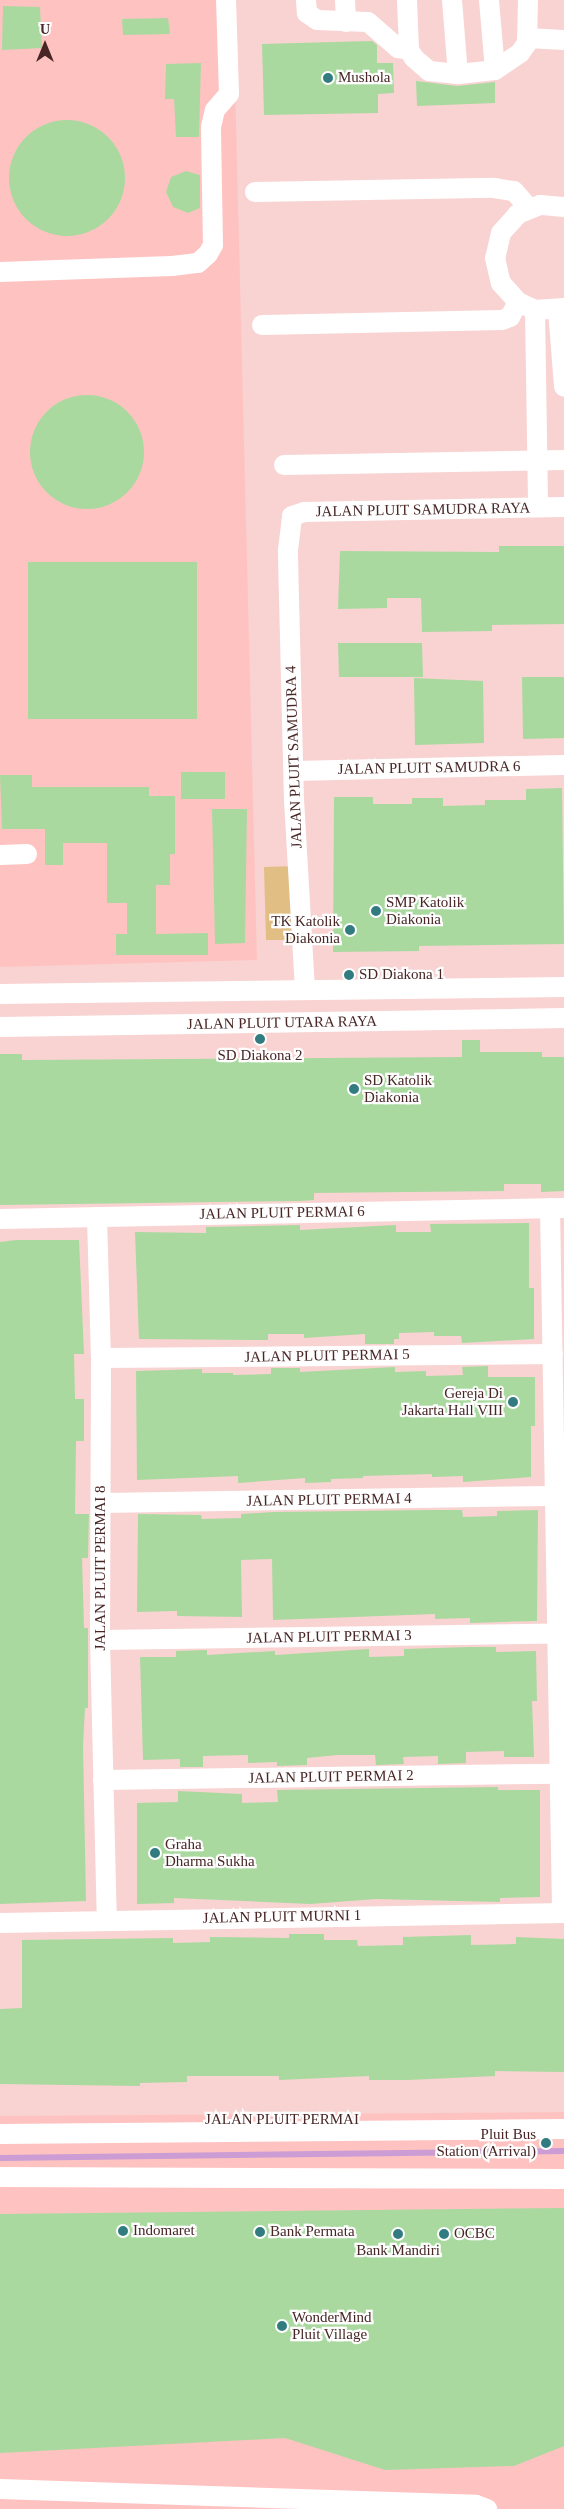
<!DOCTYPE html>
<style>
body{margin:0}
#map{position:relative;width:564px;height:2509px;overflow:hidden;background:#f8d3d2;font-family:"Times New Roman",serif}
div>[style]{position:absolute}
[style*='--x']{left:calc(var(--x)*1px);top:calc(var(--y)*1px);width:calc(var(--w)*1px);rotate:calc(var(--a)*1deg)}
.built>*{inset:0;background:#fec3c1}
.green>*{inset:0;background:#e1be83}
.stream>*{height:5.5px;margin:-2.75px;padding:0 2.75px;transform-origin:2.75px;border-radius:2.75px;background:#cb9dd4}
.building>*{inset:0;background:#a9d99f}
.round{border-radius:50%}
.minor>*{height:20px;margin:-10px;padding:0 10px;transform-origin:10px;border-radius:10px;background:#fff}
.dots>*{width:14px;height:14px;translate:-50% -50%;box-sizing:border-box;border:2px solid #fefefe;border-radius:50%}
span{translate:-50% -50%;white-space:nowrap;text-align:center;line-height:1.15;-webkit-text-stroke:4.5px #fefefe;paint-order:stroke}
.poi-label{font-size:15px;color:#482626}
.left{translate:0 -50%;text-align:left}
.right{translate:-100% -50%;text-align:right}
.street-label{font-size:15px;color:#482626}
.north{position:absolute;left:20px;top:20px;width:50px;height:50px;-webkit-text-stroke:4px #fefefe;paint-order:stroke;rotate:0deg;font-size:14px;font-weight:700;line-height:20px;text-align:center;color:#482626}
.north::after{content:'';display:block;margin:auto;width:18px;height:22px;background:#482626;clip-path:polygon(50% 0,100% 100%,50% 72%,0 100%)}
</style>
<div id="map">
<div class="built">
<div style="clip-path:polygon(0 0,233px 0,257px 960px,0 967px)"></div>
<div style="clip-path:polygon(564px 2112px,564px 2509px,0 2509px,0 2116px)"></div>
</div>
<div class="green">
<div style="clip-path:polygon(297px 866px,298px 940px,266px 940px,264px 867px)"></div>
</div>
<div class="stream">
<div style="--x:0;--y:2158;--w:564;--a:-0.71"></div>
</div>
<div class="building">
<div style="clip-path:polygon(3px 6px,40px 7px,42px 48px,2px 50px)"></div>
<div style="clip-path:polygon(168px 18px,170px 34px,123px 35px,122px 19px)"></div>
<div style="clip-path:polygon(372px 41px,377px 45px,377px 63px,393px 63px,394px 93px,378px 94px,378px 113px,264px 115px,262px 44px)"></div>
<div style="clip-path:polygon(201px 63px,199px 137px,176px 137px,174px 99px,165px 99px,166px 64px)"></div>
<div style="clip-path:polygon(416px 81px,457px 86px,495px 82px,495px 103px,417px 106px)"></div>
<div class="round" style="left:9px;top:120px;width:116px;height:116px"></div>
<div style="clip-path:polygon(186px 171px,200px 175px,200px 208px,188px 213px,173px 207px,166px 192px,171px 177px)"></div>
<div class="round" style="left:30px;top:395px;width:114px;height:114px"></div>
<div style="clip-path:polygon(499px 546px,564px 546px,564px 624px,492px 625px,492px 631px,422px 632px,421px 598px,387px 598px,387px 608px,338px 609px,340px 551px,499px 552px)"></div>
<div style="clip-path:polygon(28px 562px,197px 562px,197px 719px,28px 719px)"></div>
<div style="clip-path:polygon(338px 643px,422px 643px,423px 677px,339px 677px)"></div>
<div style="clip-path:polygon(522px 677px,564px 677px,564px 738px,523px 739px)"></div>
<div style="clip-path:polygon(414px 678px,483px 681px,484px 743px,415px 745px)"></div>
<div style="clip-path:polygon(181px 772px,225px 772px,225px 799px,181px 799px)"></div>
<div style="clip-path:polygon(0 775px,32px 775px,32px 787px,149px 787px,149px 796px,175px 796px,175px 854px,170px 854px,170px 885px,156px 885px,156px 934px,208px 933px,208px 955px,116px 955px,116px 934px,127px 934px,127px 903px,107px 903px,107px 843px,63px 843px,63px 865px,45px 865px,45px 829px,2px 829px)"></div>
<div style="clip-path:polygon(562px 788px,564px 944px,419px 946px,419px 951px,333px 952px,334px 797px,373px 797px,373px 804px,412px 804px,412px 798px,443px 798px,443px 806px,485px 805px,485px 800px,526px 800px,526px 789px)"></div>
<div style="clip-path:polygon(212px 809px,247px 809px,245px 943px,215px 944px)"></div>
<div style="clip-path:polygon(462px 1040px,480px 1040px,480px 1052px,542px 1052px,542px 1057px,564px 1057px,564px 1191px,541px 1192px,541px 1184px,504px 1184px,504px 1191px,314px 1193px,314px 1200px,300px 1201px,0 1205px,0 1054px,22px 1054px,22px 1060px,462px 1057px)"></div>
<div style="clip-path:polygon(529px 1223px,529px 1288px,534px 1288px,534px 1339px,462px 1343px,461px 1336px,434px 1336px,434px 1332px,399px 1333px,399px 1339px,394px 1339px,394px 1344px,365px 1344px,365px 1334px,304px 1338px,304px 1334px,268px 1334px,268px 1340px,139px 1339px,135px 1232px,206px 1233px,206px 1227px,300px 1225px,300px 1230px,396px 1225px,396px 1232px,431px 1232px,430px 1224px)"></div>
<div style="clip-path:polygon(16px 1240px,79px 1240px,84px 1354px,74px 1354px,75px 1399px,84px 1399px,84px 1441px,76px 1441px,75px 1514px,89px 1514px,88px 1558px,82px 1558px,84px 1628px,88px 1628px,88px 1708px,85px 1708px,83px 1745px,86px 1901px,0 1904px,0 1242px)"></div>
<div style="clip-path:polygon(488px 1366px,488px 1377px,535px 1377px,535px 1426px,531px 1426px,531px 1477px,463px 1482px,463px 1476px,432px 1477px,432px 1474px,363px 1476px,363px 1478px,331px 1479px,331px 1482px,305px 1483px,305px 1478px,238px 1483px,238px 1476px,137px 1480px,136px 1371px,202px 1369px,202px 1373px,233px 1373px,233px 1375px,271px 1374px,271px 1368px,300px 1368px,300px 1372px,395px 1367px,395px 1372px,426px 1371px,426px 1376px,463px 1375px,462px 1367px)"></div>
<div style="clip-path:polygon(430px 1510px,462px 1510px,463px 1517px,497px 1516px,497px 1511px,538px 1510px,537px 1621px,470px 1623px,470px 1618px,435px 1619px,435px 1614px,273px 1620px,272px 1559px,241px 1560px,242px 1617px,177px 1616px,177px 1611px,137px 1612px,138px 1514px,201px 1515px,202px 1519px,241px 1518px,241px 1514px,274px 1512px)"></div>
<div style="clip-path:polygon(470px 1647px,496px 1647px,496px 1652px,536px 1651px,537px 1701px,532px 1701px,534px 1757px,504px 1757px,504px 1751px,466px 1752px,466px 1763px,438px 1764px,438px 1756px,403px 1757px,404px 1764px,376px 1765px,375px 1755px,337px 1755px,307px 1758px,307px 1765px,277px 1766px,277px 1762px,248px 1763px,248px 1755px,203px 1756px,203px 1767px,180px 1767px,180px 1759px,143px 1760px,140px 1657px,176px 1657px,176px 1651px,207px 1650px,207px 1655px,275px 1651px,275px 1655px,369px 1649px,369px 1657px,404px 1656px,404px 1649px)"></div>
<div style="clip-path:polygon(498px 1787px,498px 1790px,540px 1790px,540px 1897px,500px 1898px,500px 1902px,376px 1899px,310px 1904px,174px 1898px,174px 1903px,137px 1904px,137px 1803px,178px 1802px,178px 1791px,242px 1794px,242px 1803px,278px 1802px,277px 1790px)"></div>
<div style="clip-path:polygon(289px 1934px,324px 1934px,324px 1940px,357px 1940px,358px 1946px,403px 1945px,403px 1937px,471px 1935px,471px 1945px,516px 1944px,516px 1937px,564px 1939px,564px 2072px,495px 2071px,495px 2076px,408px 2080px,369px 2080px,369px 2076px,279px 2080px,279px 2076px,187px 2076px,187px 2082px,140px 2083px,140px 2086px,0 2084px,0 2009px,22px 2008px,22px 1940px,173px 1938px,173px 1943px,210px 1942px,210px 1937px,289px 1938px)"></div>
<div style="clip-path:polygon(564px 2208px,564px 2446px,514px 2466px,385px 2470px,285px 2438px,0 2453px,0 2214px)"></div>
</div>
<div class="minor">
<div style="--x:306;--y:0;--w:13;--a:86"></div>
<div style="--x:307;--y:13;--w:12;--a:35"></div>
<div style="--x:317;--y:20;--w:51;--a:2.2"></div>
<div style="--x:368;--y:22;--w:40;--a:41"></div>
<div style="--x:398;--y:48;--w:11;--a:10"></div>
<div style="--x:345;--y:0;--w:22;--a:87"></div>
<div style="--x:407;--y:0;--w:50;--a:87.7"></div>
<div style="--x:409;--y:50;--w:9;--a:58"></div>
<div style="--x:414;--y:58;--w:20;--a:41"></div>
<div style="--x:429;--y:71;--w:29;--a:6"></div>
<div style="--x:458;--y:74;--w:37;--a:-6"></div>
<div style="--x:495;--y:70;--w:30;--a:-34"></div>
<div style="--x:520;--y:53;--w:12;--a:-55"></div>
<div style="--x:527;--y:43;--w:43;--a:-88.7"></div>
<div style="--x:452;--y:0;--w:74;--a:85.4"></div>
<div style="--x:489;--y:0;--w:70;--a:85.1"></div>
<div style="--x:527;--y:38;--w:37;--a:3"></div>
<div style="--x:255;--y:192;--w:239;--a:-1"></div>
<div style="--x:494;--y:188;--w:20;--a:9"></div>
<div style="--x:514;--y:191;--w:23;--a:49"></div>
<div style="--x:564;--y:207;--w:24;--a:-175"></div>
<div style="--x:540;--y:205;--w:24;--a:158"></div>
<div style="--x:518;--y:214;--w:25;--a:132"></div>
<div style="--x:501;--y:233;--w:26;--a:103"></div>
<div style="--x:495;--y:258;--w:26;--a:77"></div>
<div style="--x:501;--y:283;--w:25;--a:48"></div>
<div style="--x:518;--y:302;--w:19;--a:25"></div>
<div style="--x:535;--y:310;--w:29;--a:-4"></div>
<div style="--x:0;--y:272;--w:172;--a:-2"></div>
<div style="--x:172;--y:266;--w:26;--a:-7"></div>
<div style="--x:198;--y:263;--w:13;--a:-42"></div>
<div style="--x:208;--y:254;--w:10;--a:-61"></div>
<div style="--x:213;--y:245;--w:118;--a:-91"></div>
<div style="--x:211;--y:127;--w:17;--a:-77"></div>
<div style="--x:215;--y:110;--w:21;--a:-49"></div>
<div style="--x:229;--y:94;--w:94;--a:-91.8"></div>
<div style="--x:535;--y:310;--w:197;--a:89.1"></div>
<div style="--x:558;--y:310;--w:77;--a:85.5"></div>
<div style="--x:262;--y:325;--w:240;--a:-1.2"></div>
<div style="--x:502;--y:320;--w:9;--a:-21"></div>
<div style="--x:510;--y:317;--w:17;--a:-62"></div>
<div style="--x:284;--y:465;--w:280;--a:-1"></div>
<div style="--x:294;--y:771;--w:270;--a:-1.3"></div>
<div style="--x:0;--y:855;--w:27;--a:-2"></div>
<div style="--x:305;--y:990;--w:188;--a:-93.3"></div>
<div style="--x:294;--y:802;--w:252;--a:-91.4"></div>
<div style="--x:288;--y:550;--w:34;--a:-83"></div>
<div style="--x:292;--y:516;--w:13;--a:-18"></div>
<div style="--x:304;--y:512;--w:260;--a:-1.1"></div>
<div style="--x:0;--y:994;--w:564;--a:-0.71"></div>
<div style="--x:0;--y:1027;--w:564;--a:-0.91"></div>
<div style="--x:550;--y:1208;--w:705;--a:89.02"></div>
<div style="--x:97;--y:1217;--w:141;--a:88.4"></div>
<div style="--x:101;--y:1358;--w:282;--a:90.2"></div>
<div style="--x:100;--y:1640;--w:279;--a:88.6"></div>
<div style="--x:0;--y:1219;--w:564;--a:-1.12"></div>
<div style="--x:101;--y:1358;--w:452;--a:-0.5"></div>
<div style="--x:102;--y:1503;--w:453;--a:-0.9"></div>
<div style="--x:100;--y:1640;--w:457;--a:-0.8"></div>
<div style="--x:103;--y:1780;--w:456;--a:-0.8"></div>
<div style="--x:0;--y:1923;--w:564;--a:-1.02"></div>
<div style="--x:0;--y:2134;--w:564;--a:-0.51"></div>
<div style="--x:0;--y:2177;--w:564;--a:0.2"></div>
<div style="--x:0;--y:2489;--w:476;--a:1.9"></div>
<div style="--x:476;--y:2505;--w:12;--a:20"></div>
</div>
<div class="dots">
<div style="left:328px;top:78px;background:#327c80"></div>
<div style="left:376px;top:911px;background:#327c80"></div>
<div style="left:350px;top:930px;background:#327c80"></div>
<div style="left:349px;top:975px;background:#327c80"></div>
<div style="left:260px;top:1039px;background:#327c80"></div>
<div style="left:354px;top:1089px;background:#327c80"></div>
<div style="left:513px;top:1402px;background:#327c80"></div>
<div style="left:155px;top:1853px;background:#327c80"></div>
<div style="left:546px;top:2143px;background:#327c80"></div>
<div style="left:123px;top:2231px;background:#327c80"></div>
<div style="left:260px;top:2232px;background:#327c80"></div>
<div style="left:398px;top:2234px;background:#327c80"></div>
<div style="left:444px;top:2234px;background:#327c80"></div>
<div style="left:282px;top:2326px;background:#327c80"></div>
</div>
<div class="poi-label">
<span class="left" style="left:338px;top:78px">Mushola</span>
<span class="left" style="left:386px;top:911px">SMP Katolik<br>Diakonia</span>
<span class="right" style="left:340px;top:930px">TK Katolik<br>Diakonia</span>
<span class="left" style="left:359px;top:975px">SD Diakona 1</span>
<span style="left:260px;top:1056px">SD Diakona 2</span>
<span class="left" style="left:364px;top:1089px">SD Katolik<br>Diakonia</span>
<span class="right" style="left:503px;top:1402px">Gereja Di<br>Jakarta Hall VIII</span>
<span class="left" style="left:165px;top:1853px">Graha<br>Dharma Sukha</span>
<span class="right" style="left:536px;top:2143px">Pluit Bus<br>Station (Arrival)</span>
<span class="left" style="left:133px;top:2231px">Indomaret</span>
<span class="left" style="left:270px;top:2232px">Bank Permata</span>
<span class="left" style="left:454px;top:2234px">OCBC</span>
<span style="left:398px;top:2251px">Bank Mandiri</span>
<span class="left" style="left:292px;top:2326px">WonderMind<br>Pluit Village</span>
</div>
<div class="street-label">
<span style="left:423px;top:510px;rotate:-1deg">JALAN PLUIT SAMUDRA RAYA</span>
<span style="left:294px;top:757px;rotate:-92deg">JALAN PLUIT SAMUDRA 4</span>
<span style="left:429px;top:768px;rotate:-1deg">JALAN PLUIT SAMUDRA 6</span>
<span style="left:282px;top:1023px;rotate:-1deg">JALAN PLUIT UTARA RAYA</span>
<span style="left:282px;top:1213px;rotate:-1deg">JALAN PLUIT PERMAI 6</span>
<span style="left:327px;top:1356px;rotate:-1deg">JALAN PLUIT PERMAI 5</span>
<span style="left:329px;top:1500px;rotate:-1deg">JALAN PLUIT PERMAI 4</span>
<span style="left:101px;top:1568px;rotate:-90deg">JALAN PLUIT PERMAI 8</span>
<span style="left:329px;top:1637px;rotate:-1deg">JALAN PLUIT PERMAI 3</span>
<span style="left:331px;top:1777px;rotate:-1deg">JALAN PLUIT PERMAI 2</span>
<span style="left:282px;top:1917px;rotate:-1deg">JALAN PLUIT MURNI 1</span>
<span style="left:282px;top:2120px">JALAN PLUIT PERMAI</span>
</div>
<div class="north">U</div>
</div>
